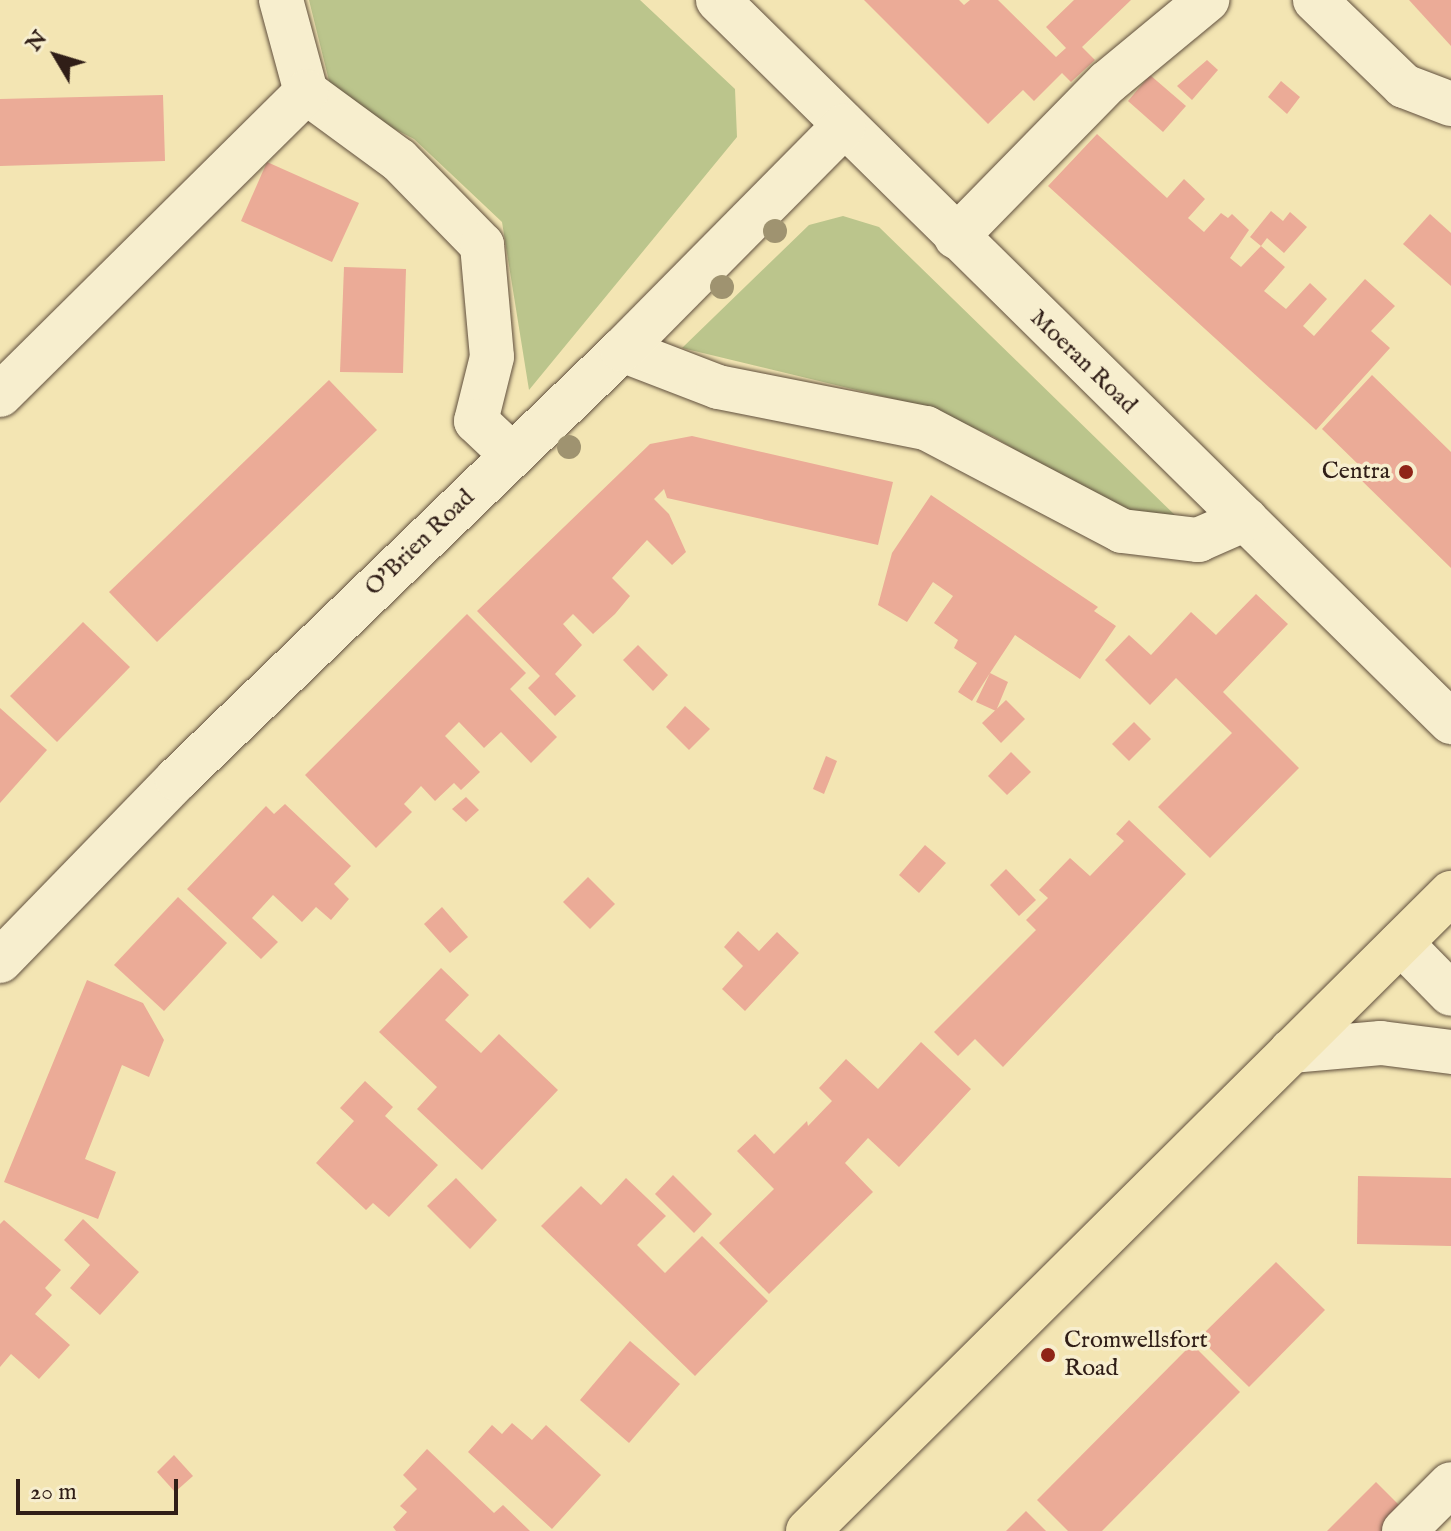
<!DOCTYPE html>
<style>
body{margin:0}
#map{position:relative;width:1451px;height:1531px;overflow:hidden;background:#f3e5b3;font-family:"IM FELL English",serif}
div>[style]{position:absolute}
[style*='--x']{left:calc(var(--x)*1px);top:calc(var(--y)*1px);width:calc(var(--w)*1px);rotate:calc(var(--a)*1deg)}
.green>*{inset:0;background:#bbc58c}
.building>*{inset:0;background:#ebab97}
.roads{filter:drop-shadow(0 0 2px #61503e) drop-shadow(0 0 2px #61503e)}
.minor>*{height:44px;margin:-22px;padding:0 22px;transform-origin:22px;border-radius:22px;background:#f7eece}
.major>*{height:44px;margin:-22px;padding:0 22px;transform-origin:22px;border-radius:22px;background:#f3e5b3}
.trees>*{width:24px;height:24px;margin:-12px;border-radius:50%;background:#9f9370}
.dots>*{width:22px;height:22px;translate:-50% -50%;box-sizing:border-box;border:4px solid #f7eece;border-radius:50%}
span{translate:-50% -50%;white-space:nowrap;text-align:center;line-height:1.15;-webkit-text-stroke:7px #f7eece;paint-order:stroke}
.street-label{font-size:24px;color:#301e17}
.poi-label{font-size:24px;color:#301e17}
.right{translate:-100% -50%;text-align:right}
.left{translate:0 -50%;text-align:left}
.north{position:absolute;left:16px;top:16px;width:80px;height:80px;-webkit-text-stroke:6px #f7eece;paint-order:stroke;rotate:308deg;font-size:22px;font-weight:700;line-height:32px;text-align:center;color:#301e17}
.north::after{content:'';display:block;margin:auto;width:28px;height:36px;background:#301e17;clip-path:polygon(50% 0,100% 100%,50% 72%,0 100%)}
.scale{position:absolute;left:16px;top:1479px;width:162px;height:36px;box-sizing:border-box;border:4px solid #301e17;border-top:0;padding-left:10px;font-size:24px;line-height:28px;white-space:nowrap;color:#301e17;-webkit-text-stroke:6px #f7eece;paint-order:stroke}
</style>
<div id="map">
<div class="green">
<div style="clip-path:polygon(309px 0,640px 0,735px 89px,737px 137px,529px 390px,502px 222px,414px 139px,333px 97px)"></div>
<div style="clip-path:polygon(843px 216px,879px 227px,1181px 521px,1134px 522px,994px 437px,927px 407px,682px 348px,809px 225px)"></div>
</div>
<div class="building">
<div style="clip-path:polygon(864px 0,959px 0,964px 5px,970px 0,998px 0,1056px 57px,1066px 48px,1046px 27px,1074px 0,1131px 0,1082px 47px,1095px 60px,1071px 82px,1062px 73px,1034px 101px,1023px 90px,988px 124px)"></div>
<div style="clip-path:polygon(1409px 0,1451px 0,1451px 46px)"></div>
<div style="clip-path:polygon(1207px 60px,1218px 70px,1192px 100px,1177px 86px)"></div>
<div style="clip-path:polygon(1150px 75px,1186px 106px,1163px 132px,1128px 101px)"></div>
<div style="clip-path:polygon(1281px 81px,1300px 97px,1287px 114px,1268px 97px)"></div>
<div style="clip-path:polygon(163px 95px,165px 161px,0 166px,0 99px)"></div>
<div style="clip-path:polygon(1097px 134px,1167px 198px,1184px 179px,1205px 199px,1188px 218px,1204px 232px,1221px 213px,1228px 218px,1232px 214px,1249px 230px,1230px 258px,1241px 267px,1261px 246px,1285px 267px,1264px 291px,1286px 309px,1310px 283px,1327px 299px,1303px 326px,1314px 336px,1365px 279px,1395px 306px,1371px 331px,1390px 348px,1316px 430px,1048px 186px)"></div>
<div style="clip-path:polygon(267px 162px,359px 203px,332px 262px,241px 221px)"></div>
<div style="clip-path:polygon(1271px 211px,1283px 221px,1290px 212px,1307px 227px,1284px 253px,1267px 238px,1261px 246px,1250px 237px)"></div>
<div style="clip-path:polygon(1430px 214px,1451px 233px,1451px 286px,1403px 244px)"></div>
<div style="clip-path:polygon(344px 267px,406px 269px,403px 373px,340px 372px)"></div>
<div style="clip-path:polygon(1372px 375px,1451px 452px,1451px 568px,1357px 476px,1363px 469px,1322px 429px)"></div>
<div style="clip-path:polygon(329px 380px,377px 430px,157px 642px,109px 592px)"></div>
<div style="clip-path:polygon(692px 436px,893px 482px,878px 545px,667px 498px,664px 489px,654px 499px,669px 514px,686px 552px,672px 565px,647px 540px,612px 578px,630px 596px,615px 614px,593px 634px,573px 614px,563px 624px,582px 645px,555px 674px,576px 696px,555px 716px,528px 688px,540px 676px,477px 611px,650px 444px)"></div>
<div style="clip-path:polygon(931px 495px,1098px 607px,1094px 611px,1116px 626px,1080px 679px,1015px 635px,990px 673px,1008px 682px,996px 711px,976px 702px,990px 673px,972px 701px,958px 692px,977px 663px,954px 648px,958px 640px,934px 623px,953px 596px,933px 582px,907px 622px,878px 605px,892px 553px)"></div>
<div style="clip-path:polygon(1256px 594px,1288px 624px,1223px 692px,1299px 768px,1210px 858px,1158px 807px,1232px 733px,1176px 678px,1150px 705px,1105px 660px,1129px 635px,1151px 655px,1191px 612px,1216px 635px)"></div>
<div style="clip-path:polygon(467px 614px,526px 673px,510px 689px,557px 737px,531px 763px,501px 732px,484px 748px,459px 722px,445px 736px,480px 772px,461px 790px,454px 783px,435px 801px,421px 786px,404px 804px,412px 812px,376px 848px,305px 775px)"></div>
<div style="clip-path:polygon(83px 622px,130px 667px,57px 742px,10px 696px)"></div>
<div style="clip-path:polygon(638px 645px,668px 675px,653px 691px,623px 660px)"></div>
<div style="clip-path:polygon(1006px 700px,1025px 719px,1001px 743px,982px 723px)"></div>
<div style="clip-path:polygon(685px 706px,710px 729px,689px 750px,666px 727px)"></div>
<div style="clip-path:polygon(0 708px,47px 750px,0 803px)"></div>
<div style="clip-path:polygon(1134px 722px,1151px 739px,1129px 761px,1112px 744px)"></div>
<div style="clip-path:polygon(1011px 752px,1031px 772px,1007px 795px,988px 776px)"></div>
<div style="clip-path:polygon(826px 756px,837px 761px,824px 794px,813px 789px)"></div>
<div style="clip-path:polygon(466px 797px,479px 810px,466px 822px,452px 809px)"></div>
<div style="clip-path:polygon(285px 804px,351px 866px,334px 884px,349px 899px,331px 920px,316px 907px,302px 922px,273px 895px,252px 918px,278px 942px,261px 959px,187px 889px,266px 806px,274px 814px)"></div>
<div style="clip-path:polygon(1129px 820px,1186px 874px,1003px 1067px,975px 1039px,958px 1056px,934px 1032px,1036px 930px,1026px 920px,1048px 898px,1039px 890px,1070px 858px,1090px 876px,1124px 841px,1116px 834px)"></div>
<div style="clip-path:polygon(925px 845px,946px 863px,919px 893px,899px 875px)"></div>
<div style="clip-path:polygon(1006px 869px,1036px 900px,1019px 916px,990px 885px)"></div>
<div style="clip-path:polygon(588px 877px,615px 904px,590px 929px,563px 902px)"></div>
<div style="clip-path:polygon(178px 897px,227px 943px,164px 1011px,114px 965px)"></div>
<div style="clip-path:polygon(442px 907px,468px 937px,450px 953px,424px 924px)"></div>
<div style="clip-path:polygon(738px 931px,759px 951px,777px 932px,799px 953px,745px 1011px,722px 989px,743px 966px,724px 947px)"></div>
<div style="clip-path:polygon(441px 968px,469px 995px,445px 1020px,481px 1053px,499px 1034px,558px 1090px,482px 1170px,417px 1109px,437px 1087px,379px 1032px)"></div>
<div style="clip-path:polygon(87px 980px,143px 1003px,164px 1040px,149px 1077px,122px 1065px,85px 1159px,116px 1172px,98px 1219px,4px 1182px)"></div>
<div style="clip-path:polygon(921px 1042px,971px 1089px,899px 1167px,868px 1138px,845px 1163px,873px 1192px,769px 1294px,719px 1243px,774px 1189px,737px 1151px,755px 1134px,774px 1154px,807px 1121px,808px 1126px,832px 1101px,819px 1088px,846px 1059px,878px 1089px)"></div>
<div style="clip-path:polygon(365px 1081px,393px 1107px,385px 1116px,438px 1165px,389px 1217px,373px 1203px,366px 1210px,316px 1163px,354px 1121px,340px 1108px)"></div>
<div style="clip-path:polygon(673px 1175px,712px 1214px,694px 1233px,655px 1194px)"></div>
<div style="clip-path:polygon(1358px 1176px,1451px 1178px,1451px 1246px,1357px 1244px)"></div>
<div style="clip-path:polygon(456px 1178px,497px 1220px,470px 1249px,427px 1206px)"></div>
<div style="clip-path:polygon(626px 1178px,666px 1216px,637px 1245px,665px 1273px,702px 1236px,768px 1301px,695px 1376px,541px 1226px,581px 1186px,601px 1205px)"></div>
<div style="clip-path:polygon(83px 1219px,139px 1272px,100px 1315px,70px 1288px,90px 1265px,64px 1240px)"></div>
<div style="clip-path:polygon(4px 1220px,61px 1270px,45px 1288px,52px 1295px,35px 1314px,70px 1345px,39px 1379px,11px 1354px,0 1367px,0 1224px)"></div>
<div style="clip-path:polygon(1276px 1262px,1325px 1310px,1249px 1387px,1199px 1338px)"></div>
<div style="clip-path:polygon(630px 1341px,680px 1384px,629px 1443px,580px 1400px)"></div>
<div style="clip-path:polygon(1192px 1344px,1240px 1392px,1102px 1531px,1068px 1531px,1037px 1500px)"></div>
<div style="clip-path:polygon(512px 1423px,532px 1440px,546px 1425px,601px 1475px,552px 1529px,468px 1452px,492px 1425px,502px 1434px)"></div>
<div style="clip-path:polygon(427px 1449px,494px 1513px,503px 1505px,530px 1531px,396px 1531px,393px 1527px,407px 1512px,400px 1506px,417px 1489px,403px 1475px)"></div>
<div style="clip-path:polygon(174px 1455px,193px 1476px,175px 1492px,157px 1472px)"></div>
<div style="clip-path:polygon(1376px 1482px,1405px 1511px,1385px 1531px,1327px 1531px)"></div>
<div style="clip-path:polygon(1026px 1511px,1046px 1531px,1006px 1531px)"></div>
</div>
<div class="roads">
<div class="minor">
<div style="--x:281;--y:0;--w:95;--a:74.8"></div>
<div style="--x:306;--y:92;--w:115;--a:36.2"></div>
<div style="--x:399;--y:160;--w:119;--a:45.7"></div>
<div style="--x:482;--y:245;--w:112;--a:84.9"></div>
<div style="--x:492;--y:357;--w:66;--a:104"></div>
<div style="--x:476;--y:421;--w:48;--a:43.3"></div>
<div style="--x:718;--y:0;--w:1029;--a:44.57"></div>
<div style="--x:1315;--y:0;--w:124;--a:44"></div>
<div style="--x:1404;--y:86;--w:50;--a:21"></div>
<div style="--x:956;--y:237;--w:217;--a:-45.6"></div>
<div style="--x:1108;--y:82;--w:129;--a:-39.6"></div>
<div style="--x:622;--y:350;--w:103;--a:21.1"></div>
<div style="--x:718;--y:387;--w:212;--a:11.2"></div>
<div style="--x:926;--y:428;--w:221;--a:27.7"></div>
<div style="--x:1122;--y:531;--w:77;--a:6.8"></div>
<div style="--x:1198;--y:540;--w:52;--a:-23.6"></div>
<div style="--x:0;--y:395;--w:431;--a:-44.7"></div>
<div style="--x:1401;--y:943;--w:71;--a:45.6"></div>
<div style="--x:0;--y:961;--w:254;--a:-45.8"></div>
<div style="--x:177;--y:779;--w:618;--a:-43.95"></div>
<div style="--x:622;--y:350;--w:315;--a:-45.3"></div>
<div style="--x:1291;--y:1051;--w:90;--a:-5.1"></div>
<div style="--x:1381;--y:1043;--w:71;--a:7.3"></div>
<div style="--x:1404;--y:1531;--w:66;--a:-45"></div>
</div>
<div class="major">
<div style="--x:808;--y:1531;--w:906;--a:-44.78"></div>
</div>
</div>
<div class="trees">
<div style="left:775px;top:231px"></div>
<div style="left:722px;top:287px"></div>
<div style="left:569px;top:447px"></div>
</div>
<div class="dots">
<div style="left:1406px;top:472px;background:#8f2418"></div>
<div style="left:1048px;top:1355px;background:#8f2418"></div>
</div>
<div class="street-label">
<span style="left:1083px;top:362px;rotate:44deg">Moeran Road</span>
<span style="left:420px;top:543px;rotate:-44deg">O'Brien Road</span>
</div>
<div class="poi-label">
<span class="right" style="left:1390px;top:472px">Centra</span>
<span class="left" style="left:1064px;top:1355px">Cromwellsfort<br>Road</span>
</div>
<div class="north">N</div>
<div class="scale">20 m</div>
</div>
